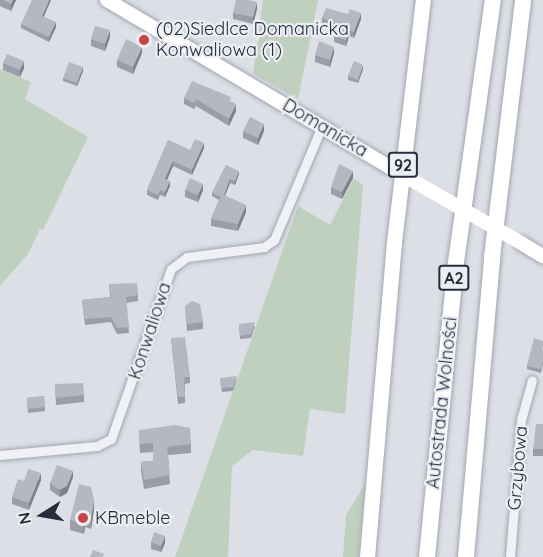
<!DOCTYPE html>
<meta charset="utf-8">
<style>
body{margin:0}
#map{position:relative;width:543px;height:557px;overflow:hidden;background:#dddfe7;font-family:Quicksand,sans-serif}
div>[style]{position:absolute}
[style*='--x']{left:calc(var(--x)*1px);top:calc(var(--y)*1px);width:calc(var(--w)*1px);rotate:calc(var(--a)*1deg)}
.green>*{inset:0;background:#c0d0be}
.roads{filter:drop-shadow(0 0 2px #a3a6b1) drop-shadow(0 0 2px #a3a6b1)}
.street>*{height:9px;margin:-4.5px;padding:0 4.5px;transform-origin:4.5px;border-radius:4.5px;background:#eff1f5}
.secondary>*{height:14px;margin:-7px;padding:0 7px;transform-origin:7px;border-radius:7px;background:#fff}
.primary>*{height:15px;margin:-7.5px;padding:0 7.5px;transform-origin:7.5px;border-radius:7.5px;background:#fff}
.highway>*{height:16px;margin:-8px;padding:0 8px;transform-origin:8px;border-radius:8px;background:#fff}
.secondary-bridge>*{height:14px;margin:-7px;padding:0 7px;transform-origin:7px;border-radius:7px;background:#fff}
.wall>*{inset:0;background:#9b9ea8}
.shaded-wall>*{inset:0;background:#7e8188}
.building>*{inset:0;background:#b4b8c3}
.dots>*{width:16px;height:16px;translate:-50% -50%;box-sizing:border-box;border:3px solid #eceef4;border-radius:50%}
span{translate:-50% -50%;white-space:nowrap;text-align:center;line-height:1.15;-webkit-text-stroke:4.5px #eceef4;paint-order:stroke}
.shield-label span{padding:2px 4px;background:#eceef4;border:2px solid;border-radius:4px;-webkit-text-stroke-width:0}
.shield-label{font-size:16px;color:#272c3d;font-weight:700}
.poi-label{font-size:18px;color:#272c3d}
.left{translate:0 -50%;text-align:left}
.street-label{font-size:18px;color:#272c3d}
.north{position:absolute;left:12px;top:485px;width:60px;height:60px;-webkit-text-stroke:4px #eceef4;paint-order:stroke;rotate:259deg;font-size:16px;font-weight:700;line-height:24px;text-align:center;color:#272c3d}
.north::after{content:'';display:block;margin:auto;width:21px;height:27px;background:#272c3d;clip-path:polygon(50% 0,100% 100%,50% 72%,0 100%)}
</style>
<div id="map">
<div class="green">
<div style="clip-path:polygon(263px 0,318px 0,298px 99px,253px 74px)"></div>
<div style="clip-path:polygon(0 69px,31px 82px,25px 99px,88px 137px,43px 230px,40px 229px,28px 254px,0 286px)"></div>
<div style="clip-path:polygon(354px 178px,363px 185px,345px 414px,310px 409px,303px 456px,253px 450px,232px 466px,228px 557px,175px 557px,298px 206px,330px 225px)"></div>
<div style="clip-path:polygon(365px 484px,358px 557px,343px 557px,346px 515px)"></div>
</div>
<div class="roads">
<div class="street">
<div style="--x:0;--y:455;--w:97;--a:-5.3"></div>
<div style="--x:97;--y:446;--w:16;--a:-27"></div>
<div style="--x:111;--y:439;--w:180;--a:-70.6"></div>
<div style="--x:171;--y:269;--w:20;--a:-37"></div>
<div style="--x:187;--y:257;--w:78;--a:-7.4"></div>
<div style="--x:264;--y:247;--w:12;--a:-35"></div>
<div style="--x:274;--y:240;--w:124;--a:-67.2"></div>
<div style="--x:510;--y:557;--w:137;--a:-85.4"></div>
<div style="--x:521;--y:420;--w:41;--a:-74.6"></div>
</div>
<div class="secondary">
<div style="--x:107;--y:0;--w:328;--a:30.6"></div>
<div style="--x:521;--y:243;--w:26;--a:31"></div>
</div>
<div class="primary">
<div style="--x:367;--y:557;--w:316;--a:-85.1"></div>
<div style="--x:394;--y:242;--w:244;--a:-83.2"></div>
</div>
<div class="highway">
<div style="--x:427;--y:557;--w:289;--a:-84.4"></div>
<div style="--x:455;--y:269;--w:272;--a:-82"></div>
<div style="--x:466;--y:557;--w:301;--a:-85"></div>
<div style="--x:492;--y:257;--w:259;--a:-83.1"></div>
</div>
</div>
<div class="secondary-bridge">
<div style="--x:389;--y:167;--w:152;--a:29.9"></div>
</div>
<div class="wall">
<div style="clip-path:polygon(0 0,16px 0,11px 11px,0 6px)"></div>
<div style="clip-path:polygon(257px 9px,253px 24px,233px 19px,233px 13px)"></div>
<div style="clip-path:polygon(348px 14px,361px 19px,354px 38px,349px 36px,346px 46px,334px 42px,334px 36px,336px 29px,322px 24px,322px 18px)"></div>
<div style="clip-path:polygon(44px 17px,56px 27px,49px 42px,21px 28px,21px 24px)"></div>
<div style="clip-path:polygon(110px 37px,105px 51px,91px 46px,91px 39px)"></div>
<div style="clip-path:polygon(142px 53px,133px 74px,117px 67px,117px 60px)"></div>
<div style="clip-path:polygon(334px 53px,330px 67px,315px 62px,315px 55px)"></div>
<div style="clip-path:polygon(3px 63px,24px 68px,20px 77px,3px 70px)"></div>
<div style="clip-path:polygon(363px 69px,358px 83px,348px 80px,348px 76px)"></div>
<div style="clip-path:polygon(83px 71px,77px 86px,63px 81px,63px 78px)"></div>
<div style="clip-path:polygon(184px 98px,231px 102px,236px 111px,229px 126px,196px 106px,194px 109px,184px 104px)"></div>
<div style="clip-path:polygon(243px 131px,264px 131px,258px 145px,243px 138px)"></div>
<div style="clip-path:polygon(168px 140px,190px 150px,204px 148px,192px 175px,173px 166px,167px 180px,170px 186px,165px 197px,160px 195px,158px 200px,147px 195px,147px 190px)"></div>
<div style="clip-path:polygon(226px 165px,239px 174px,235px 185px,230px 183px,225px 195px,246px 212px,238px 231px,211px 226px,211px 219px,219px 200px,212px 196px,212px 193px)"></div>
<div style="clip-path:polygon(353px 178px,342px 199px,331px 194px,331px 187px)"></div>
<div style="clip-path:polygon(185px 190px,203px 190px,198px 202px,185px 197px)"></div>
<div style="clip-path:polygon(109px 284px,138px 295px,138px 301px,126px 303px,129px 333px,117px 334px,111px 322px,85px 325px,82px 300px,110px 297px)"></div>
<div style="clip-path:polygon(185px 306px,203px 322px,203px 329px,187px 331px)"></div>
<div style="clip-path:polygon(239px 324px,255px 326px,251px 338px,240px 339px)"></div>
<div style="clip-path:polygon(171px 338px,190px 377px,190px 383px,185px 384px,185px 403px,178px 404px)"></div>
<div style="clip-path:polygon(543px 341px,542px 351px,543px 351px,543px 364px,541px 373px,527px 369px,527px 366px)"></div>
<div style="clip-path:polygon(220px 378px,237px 379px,233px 391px,222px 392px)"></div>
<div style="clip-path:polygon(55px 384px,84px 395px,84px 402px,56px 405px)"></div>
<div style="clip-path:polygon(44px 396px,45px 411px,28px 413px,27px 398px)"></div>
<div style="clip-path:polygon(543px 424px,543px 456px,533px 456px,533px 449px)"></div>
<div style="clip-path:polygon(139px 430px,191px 444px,191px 453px,168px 455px,170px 484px,144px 489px,141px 471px,141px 462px,153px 461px,153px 452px,140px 453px)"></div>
<div style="clip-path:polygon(73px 477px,67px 493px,60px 497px,50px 490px,50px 483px)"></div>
<div style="clip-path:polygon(41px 480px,29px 510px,12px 504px,12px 497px,24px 481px)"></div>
<div style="clip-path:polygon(94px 509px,91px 529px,85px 527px,84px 534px,70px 530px,70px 520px)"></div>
<div style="clip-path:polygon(151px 542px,165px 543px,161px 552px,151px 549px)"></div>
</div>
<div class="shaded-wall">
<div style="clip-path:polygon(13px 0,16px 0,11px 11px,11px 4px)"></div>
<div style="clip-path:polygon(49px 0,51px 0,42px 21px,42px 16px)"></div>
<div style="clip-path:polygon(257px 2px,257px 9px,253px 24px,253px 17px)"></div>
<div style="clip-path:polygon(361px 13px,361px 19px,354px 38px,354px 32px)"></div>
<div style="clip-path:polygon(56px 22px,56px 27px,49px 42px,49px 37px)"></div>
<div style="clip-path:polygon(110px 30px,110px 37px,105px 51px,105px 44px)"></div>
<div style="clip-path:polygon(349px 30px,349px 36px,346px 46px,346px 40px)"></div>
<div style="clip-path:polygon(142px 47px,142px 53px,133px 74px,133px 67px)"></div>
<div style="clip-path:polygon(334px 47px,334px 53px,330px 67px,330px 60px)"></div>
<div style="clip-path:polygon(24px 61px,24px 68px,20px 77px,20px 70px)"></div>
<div style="clip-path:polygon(363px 65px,363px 69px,358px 83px,358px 80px)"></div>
<div style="clip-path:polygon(83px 67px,83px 71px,77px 86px,77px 83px)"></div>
<div style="clip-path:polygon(236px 104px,236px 111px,229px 126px,229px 119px)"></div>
<div style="clip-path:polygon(264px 124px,264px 131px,258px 145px,258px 138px)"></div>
<div style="clip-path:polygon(204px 143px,204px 148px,192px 175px,192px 170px)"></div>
<div style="clip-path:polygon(173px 161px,173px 166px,165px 184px,165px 179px)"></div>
<div style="clip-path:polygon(239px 171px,239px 174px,235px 185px,235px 181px)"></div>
<div style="clip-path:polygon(353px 171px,353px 178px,342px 199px,342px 192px)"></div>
<div style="clip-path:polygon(230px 179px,230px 183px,223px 201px,223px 198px)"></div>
<div style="clip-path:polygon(170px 181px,170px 186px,165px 197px,165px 192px)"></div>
<div style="clip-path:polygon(203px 184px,203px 190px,198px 202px,198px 195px)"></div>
<div style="clip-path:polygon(246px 205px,246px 212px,238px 231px,238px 224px)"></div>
<div style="clip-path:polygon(73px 471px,73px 477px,67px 493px,60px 497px,60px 490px)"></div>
<div style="clip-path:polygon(41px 473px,41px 480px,29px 510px,29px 503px)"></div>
<div style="clip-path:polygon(94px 499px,94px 509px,91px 529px,91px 519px)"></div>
<div style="clip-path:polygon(85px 517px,85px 527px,84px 534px,84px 524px)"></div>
<div style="clip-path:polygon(165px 536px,165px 543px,161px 552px,161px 546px)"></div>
</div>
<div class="building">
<div style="clip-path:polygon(3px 0,13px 0,11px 4px)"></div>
<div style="clip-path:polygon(32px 0,49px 0,42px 16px,56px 22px,49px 37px,21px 24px)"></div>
<div style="clip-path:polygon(236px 0,248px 0,257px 2px,253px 17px,233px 13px)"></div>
<div style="clip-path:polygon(326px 8px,348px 14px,350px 9px,361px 13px,354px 32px,349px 30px,346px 40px,334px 36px,338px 24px,322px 18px)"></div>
<div style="clip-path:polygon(95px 26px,110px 30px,105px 44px,91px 39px)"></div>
<div style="clip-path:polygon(126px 39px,142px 47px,133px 67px,117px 60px)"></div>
<div style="clip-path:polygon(319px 41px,334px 47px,330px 60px,315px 55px)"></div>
<div style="clip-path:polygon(7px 54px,24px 61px,20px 70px,3px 63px)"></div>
<div style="clip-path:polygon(354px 61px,363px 65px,358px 80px,348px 76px)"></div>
<div style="clip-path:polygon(69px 62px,83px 67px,77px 83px,63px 78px)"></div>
<div style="clip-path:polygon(192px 81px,231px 97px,230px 101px,236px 104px,229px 119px,196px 99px,194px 103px,184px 98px)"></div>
<div style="clip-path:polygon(250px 117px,264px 124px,258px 138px,243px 131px)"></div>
<div style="clip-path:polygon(195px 139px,204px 143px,192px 170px,173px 161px,165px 179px,170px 181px,165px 192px,160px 190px,158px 195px,147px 190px,168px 140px,190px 150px)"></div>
<div style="clip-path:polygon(339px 164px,353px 171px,342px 192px,331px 187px)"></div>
<div style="clip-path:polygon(226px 165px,239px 171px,235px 181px,230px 179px,224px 195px,222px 194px,221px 197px,212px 193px)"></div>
<div style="clip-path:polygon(190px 178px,203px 184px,198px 195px,185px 190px)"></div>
<div style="clip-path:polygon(222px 194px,246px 205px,238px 224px,211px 219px)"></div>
<div style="clip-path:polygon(137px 283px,138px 295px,126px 297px,129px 327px,117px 328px,111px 317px,85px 319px,82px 300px,111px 297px,109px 284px)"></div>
<div style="clip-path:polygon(192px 301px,200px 304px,203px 322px,187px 324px,185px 306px)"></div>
<div style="clip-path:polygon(255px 322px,251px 334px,240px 336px,239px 324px)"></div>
<div style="clip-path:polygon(185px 337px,190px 377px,184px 377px,185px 397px,178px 397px,171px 338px)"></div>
<div style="clip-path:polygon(534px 338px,543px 341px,541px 351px,543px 351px,543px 361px,541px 369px,527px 366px)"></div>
<div style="clip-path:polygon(237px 376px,233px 387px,222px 388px,220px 378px)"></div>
<div style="clip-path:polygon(83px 383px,84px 395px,56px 398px,55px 384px)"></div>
<div style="clip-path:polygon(44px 396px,45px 407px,28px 409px,27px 398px)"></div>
<div style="clip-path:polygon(536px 424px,543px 424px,543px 449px,533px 449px)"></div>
<div style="clip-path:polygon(175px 425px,190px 428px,191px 444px,167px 447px,170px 475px,144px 480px,141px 462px,153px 461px,153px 443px,140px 444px,139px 430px)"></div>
<div style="clip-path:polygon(57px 465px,73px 471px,67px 486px,60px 490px,50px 483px)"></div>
<div style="clip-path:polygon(28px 469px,41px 473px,29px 503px,12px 497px,18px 479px,24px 481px)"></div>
<div style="clip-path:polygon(79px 484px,91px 487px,94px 499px,91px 519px,85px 517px,84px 524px,70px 520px)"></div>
<div style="clip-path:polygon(154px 532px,165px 536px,161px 546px,151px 542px)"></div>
<div style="clip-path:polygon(93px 550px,104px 554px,103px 557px,90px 557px)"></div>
</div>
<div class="dots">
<div style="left:144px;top:40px;background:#ca4345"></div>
<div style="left:83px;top:518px;background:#ca4345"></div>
</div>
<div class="shield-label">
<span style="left:403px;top:165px">92</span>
<span style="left:454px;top:278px">A2</span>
</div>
<div class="poi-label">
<span class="left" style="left:156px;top:40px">(02)Siedlce Domanicka<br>Konwaliowa (1)</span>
<span class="left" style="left:95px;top:518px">KBmeble</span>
</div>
<div class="street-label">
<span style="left:325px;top:128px;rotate:31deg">Domanicka</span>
<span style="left:150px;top:331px;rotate:-72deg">Konwaliowa</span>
<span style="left:442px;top:403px;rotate:-84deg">Autostrada Wolności</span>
<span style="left:518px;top:468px;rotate:-85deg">Grzybowa</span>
</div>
<div class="north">N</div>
</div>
